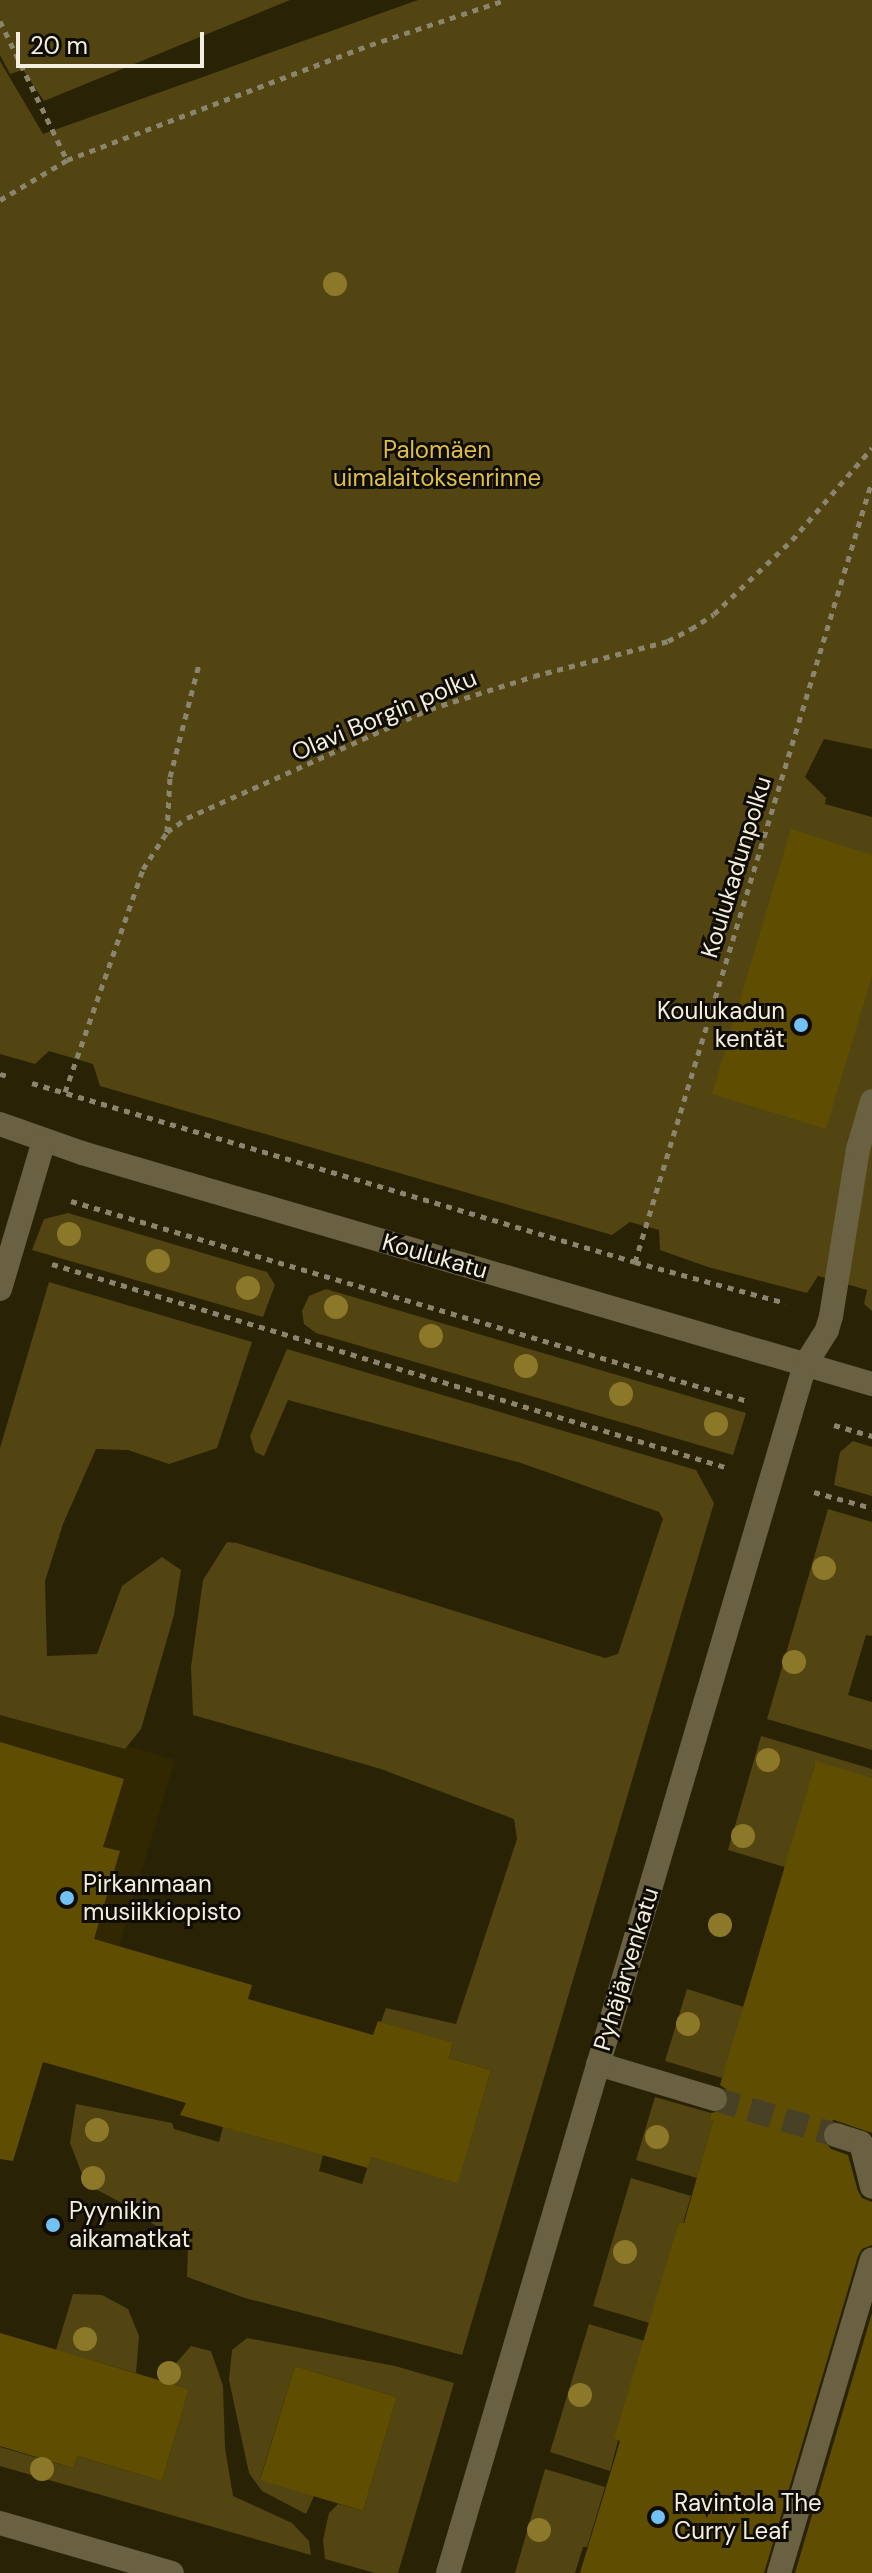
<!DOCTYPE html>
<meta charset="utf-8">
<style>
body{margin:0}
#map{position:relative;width:872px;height:2573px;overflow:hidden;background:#2a2205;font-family:"DM Sans",sans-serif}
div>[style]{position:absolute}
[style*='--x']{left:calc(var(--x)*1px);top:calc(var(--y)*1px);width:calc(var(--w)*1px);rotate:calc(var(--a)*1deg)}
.built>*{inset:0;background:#312701}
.green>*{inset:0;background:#524511}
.building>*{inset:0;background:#5f4e01}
.minor-tunnel>*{height:24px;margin-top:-12px;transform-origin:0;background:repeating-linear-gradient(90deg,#484126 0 24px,transparent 0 36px)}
.path>*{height:5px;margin-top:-2.5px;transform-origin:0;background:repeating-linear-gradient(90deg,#8b846e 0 6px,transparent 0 12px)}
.minor>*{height:24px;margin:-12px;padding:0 12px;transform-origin:12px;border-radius:12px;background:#6a6143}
.trees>*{width:24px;height:24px;margin:-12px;border-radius:50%;background:#8c7829}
.dots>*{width:22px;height:22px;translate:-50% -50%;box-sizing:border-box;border:4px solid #0f0c03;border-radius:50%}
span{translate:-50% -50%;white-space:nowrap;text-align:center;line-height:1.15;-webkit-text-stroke:6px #0f0c03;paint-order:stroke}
.park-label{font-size:24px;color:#ddbe46}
.street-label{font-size:24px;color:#f3eede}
.poi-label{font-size:24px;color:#f3eede}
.right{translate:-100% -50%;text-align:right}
.left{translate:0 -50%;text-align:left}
.scale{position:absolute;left:16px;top:32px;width:188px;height:36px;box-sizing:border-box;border:4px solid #f3eede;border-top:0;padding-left:10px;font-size:24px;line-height:28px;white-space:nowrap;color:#f3eede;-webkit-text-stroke:6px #0f0c03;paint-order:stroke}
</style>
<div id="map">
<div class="built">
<div style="clip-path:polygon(0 1708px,175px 1760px,85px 2061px,0 2036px)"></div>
</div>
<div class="green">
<div style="clip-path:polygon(0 0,290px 0,44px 101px,23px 70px,10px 74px,0 55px)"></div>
<div style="clip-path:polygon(418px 0,872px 0,872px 749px,824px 739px,805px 777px,826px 798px,825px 804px,872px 817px,872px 1311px,864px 1304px,867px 1290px,818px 1276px,807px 1293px,708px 1267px,660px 1250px,659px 1230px,630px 1222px,612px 1235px,100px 1086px,93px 1064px,49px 1051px,35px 1064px,0 1054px,0 61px,43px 134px)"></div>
<div style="clip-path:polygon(68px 1213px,267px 1272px,275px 1285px,263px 1317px,32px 1250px,44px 1219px)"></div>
<div style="clip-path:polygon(49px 1282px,252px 1342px,217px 1448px,169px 1464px,128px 1450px,96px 1449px,63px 1524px,45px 1581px,47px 1656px,97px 1654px,122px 1586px,162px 1557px,181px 1570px,174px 1615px,141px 1729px,125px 1749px,0 1715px,0 1448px)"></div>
<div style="clip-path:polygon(326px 1289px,746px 1413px,733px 1455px,316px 1333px,304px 1324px,302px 1311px,309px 1296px)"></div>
<div style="clip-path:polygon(287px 1349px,696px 1470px,714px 1503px,462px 2355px,245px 2298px,187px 2277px,188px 2247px,120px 2202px,86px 2184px,70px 2143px,76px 2104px,172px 2123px,174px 2129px,219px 2142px,223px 2127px,323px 2155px,319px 2171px,362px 2184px,371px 2157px,458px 2182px,491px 2070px,449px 2058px,453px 2044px,381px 2022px,386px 2008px,456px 2024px,517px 1839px,514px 1819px,381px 1769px,193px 1715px,191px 1667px,203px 1580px,227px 1542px,237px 1543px,605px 1658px,618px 1654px,663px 1519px,659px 1512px,521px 1463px,288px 1400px,264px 1456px,255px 1452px,250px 1436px)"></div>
<div style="clip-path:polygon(853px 1441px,872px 1447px,872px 1496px,834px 1485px,840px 1452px)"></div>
<div style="clip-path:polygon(828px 1509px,872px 1522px,872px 1636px,866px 1635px,848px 1695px,872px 1702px,872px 1750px,767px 1719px)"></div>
<div style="clip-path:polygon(761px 1736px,872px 1769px,872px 1778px,815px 1764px,788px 1868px,728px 1850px)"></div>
<div style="clip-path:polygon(687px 1989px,747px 2008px,722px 2078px,665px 2061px)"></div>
<div style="clip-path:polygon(655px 2097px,711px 2113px,709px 2119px,713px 2121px,697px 2178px,636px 2160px)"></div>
<div style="clip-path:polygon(631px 2178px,691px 2196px,683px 2223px,679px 2222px,653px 2324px,593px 2306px)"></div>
<div style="clip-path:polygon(73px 2294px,102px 2295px,128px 2309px,139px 2336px,136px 2373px,56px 2350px)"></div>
<div style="clip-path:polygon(589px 2324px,648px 2342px,615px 2439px,618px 2441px,610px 2471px,550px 2452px)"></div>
<div style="clip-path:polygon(247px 2338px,395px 2366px,454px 2383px,398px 2573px,375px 2573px,325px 2559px,323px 2540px,329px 2513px,338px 2504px,363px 2511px,397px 2397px,295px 2366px,260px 2479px,314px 2496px,306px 2514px,262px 2491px,249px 2473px,229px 2380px,232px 2350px)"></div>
<div style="clip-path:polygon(191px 2346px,211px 2351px,223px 2386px,225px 2448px,233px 2496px,292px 2523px,309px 2541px,311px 2555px,0 2466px,0 2447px,73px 2468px,78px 2456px,162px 2481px,189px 2389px,165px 2382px,170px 2370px)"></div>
<div style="clip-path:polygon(545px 2469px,605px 2487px,587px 2547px,583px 2547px,575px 2573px,515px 2573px)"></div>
</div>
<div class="building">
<div style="clip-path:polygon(791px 829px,872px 855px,872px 976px,826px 1129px,712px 1094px)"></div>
<div style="clip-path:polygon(0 1742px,124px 1779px,103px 1847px,120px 1851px,94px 1939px,252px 1985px,248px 1999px,373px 2035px,378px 2021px,453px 2043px,449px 2058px,491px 2070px,458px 2183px,371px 2157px,368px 2168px,180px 2115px,186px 2103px,43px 2062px,13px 2161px,0 2159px)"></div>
<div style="clip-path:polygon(816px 1761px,872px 1778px,872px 2133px,834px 2120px,825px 2124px,821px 2137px,831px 2149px,848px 2155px,858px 2191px,862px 2198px,872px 2202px,872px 2245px,862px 2249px,858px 2256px,764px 2573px,580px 2573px,620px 2441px,614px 2439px,679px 2222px,684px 2223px,713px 2121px,709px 2120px,711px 2113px,725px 2110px,730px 2103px,726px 2089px,720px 2085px)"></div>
<div style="clip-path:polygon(872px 2313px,872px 2573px,795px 2573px)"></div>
<div style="clip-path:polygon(0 2333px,189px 2389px,162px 2481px,78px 2456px,73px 2468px,0 2446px)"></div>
<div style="clip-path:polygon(295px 2366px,397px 2397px,363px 2511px,260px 2480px)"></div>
</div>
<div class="minor-tunnel">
<div style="--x:715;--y:2099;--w:126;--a:16.6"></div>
</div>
<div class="path">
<div style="--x:0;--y:21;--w:154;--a:64.3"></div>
<div style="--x:0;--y:200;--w:78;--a:-30.8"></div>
<div style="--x:67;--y:160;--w:324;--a:-20.8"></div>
<div style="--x:370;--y:45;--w:142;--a:-18.4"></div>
<div style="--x:167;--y:832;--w:55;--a:-86.9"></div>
<div style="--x:170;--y:777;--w:117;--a:-75.6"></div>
<div style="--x:0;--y:1074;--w:11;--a:15"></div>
<div style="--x:32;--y:1083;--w:629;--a:16.53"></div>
<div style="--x:635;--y:1262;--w:156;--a:15.2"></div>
<div style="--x:65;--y:1092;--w:236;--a:-70.7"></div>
<div style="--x:143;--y:869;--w:44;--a:-57"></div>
<div style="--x:167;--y:832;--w:24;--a:-35"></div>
<div style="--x:187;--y:818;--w:266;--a:-24.2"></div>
<div style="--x:430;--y:709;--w:109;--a:-17.6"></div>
<div style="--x:534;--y:676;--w:138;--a:-14.6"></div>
<div style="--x:668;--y:641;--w:26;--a:-28"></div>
<div style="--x:691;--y:629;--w:27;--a:-33"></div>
<div style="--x:714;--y:614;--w:108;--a:-43.5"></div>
<div style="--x:792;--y:540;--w:122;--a:-49"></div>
<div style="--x:71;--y:1201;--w:706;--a:16.46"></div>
<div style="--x:635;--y:1262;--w:816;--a:-73.12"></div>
<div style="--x:52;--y:1264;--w:706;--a:16.79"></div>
<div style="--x:834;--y:1425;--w:40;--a:16"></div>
<div style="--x:814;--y:1492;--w:60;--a:15.4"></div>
</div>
<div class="minor">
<div style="--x:0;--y:1124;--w:87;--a:19.5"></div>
<div style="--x:82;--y:1153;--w:823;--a:16.3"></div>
<div style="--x:0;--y:1289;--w:155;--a:-73.5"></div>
<div style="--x:598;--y:2064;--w:122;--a:16.7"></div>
<div style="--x:836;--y:2135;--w:26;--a:18"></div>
<div style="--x:861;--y:2143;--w:45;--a:76"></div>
<div style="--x:0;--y:2523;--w:179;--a:16.2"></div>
<div style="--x:448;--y:2573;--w:1260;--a:-73.54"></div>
<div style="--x:805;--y:1365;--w:41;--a:-57.8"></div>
<div style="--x:827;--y:1330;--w:15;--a:-74"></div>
<div style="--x:831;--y:1316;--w:169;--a:-80.8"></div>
<div style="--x:858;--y:1149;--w:50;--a:-73.7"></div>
<div style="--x:779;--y:2573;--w:327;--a:-73.5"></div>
</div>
<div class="trees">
<div style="left:335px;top:284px"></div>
<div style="left:69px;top:1234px"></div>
<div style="left:158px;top:1261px"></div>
<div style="left:248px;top:1288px"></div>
<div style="left:336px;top:1307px"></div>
<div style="left:431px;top:1336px"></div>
<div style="left:526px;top:1366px"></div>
<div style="left:621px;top:1394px"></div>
<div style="left:716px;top:1424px"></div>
<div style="left:824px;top:1568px"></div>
<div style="left:794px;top:1662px"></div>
<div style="left:768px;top:1760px"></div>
<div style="left:743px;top:1836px"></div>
<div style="left:720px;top:1925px"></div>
<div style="left:688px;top:2024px"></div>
<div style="left:97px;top:2130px"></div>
<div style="left:657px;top:2137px"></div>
<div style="left:93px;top:2178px"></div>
<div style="left:625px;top:2252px"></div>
<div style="left:85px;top:2339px"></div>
<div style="left:169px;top:2373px"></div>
<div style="left:580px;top:2395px"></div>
<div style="left:42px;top:2469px"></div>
<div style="left:539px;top:2530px"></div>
</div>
<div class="dots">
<div style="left:801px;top:1025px;background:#71c1f5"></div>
<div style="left:67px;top:1898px;background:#71c1f5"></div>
<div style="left:53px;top:2225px;background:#71c1f5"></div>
<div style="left:658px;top:2517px;background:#71c1f5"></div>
</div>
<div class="park-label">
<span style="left:437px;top:464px">Palomäen<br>uimalaitoksenrinne</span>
</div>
<div class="street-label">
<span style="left:384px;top:715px;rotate:-23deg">Olavi Borgin polku</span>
<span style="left:736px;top:867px;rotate:-73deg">Koulukadunpolku</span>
<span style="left:435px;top:1256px;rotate:16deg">Koulukatu</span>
<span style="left:626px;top:1969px;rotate:-73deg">Pyhäjärvenkatu</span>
</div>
<div class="poi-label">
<span class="right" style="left:785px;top:1025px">Koulukadun<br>kentät</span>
<span class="left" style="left:83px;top:1898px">Pirkanmaan<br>musiikkiopisto</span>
<span class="left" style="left:69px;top:2225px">Pyynikin<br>aikamatkat</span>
<span class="left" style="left:674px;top:2517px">Ravintola The<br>Curry Leaf</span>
</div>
<div class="scale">20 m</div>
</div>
